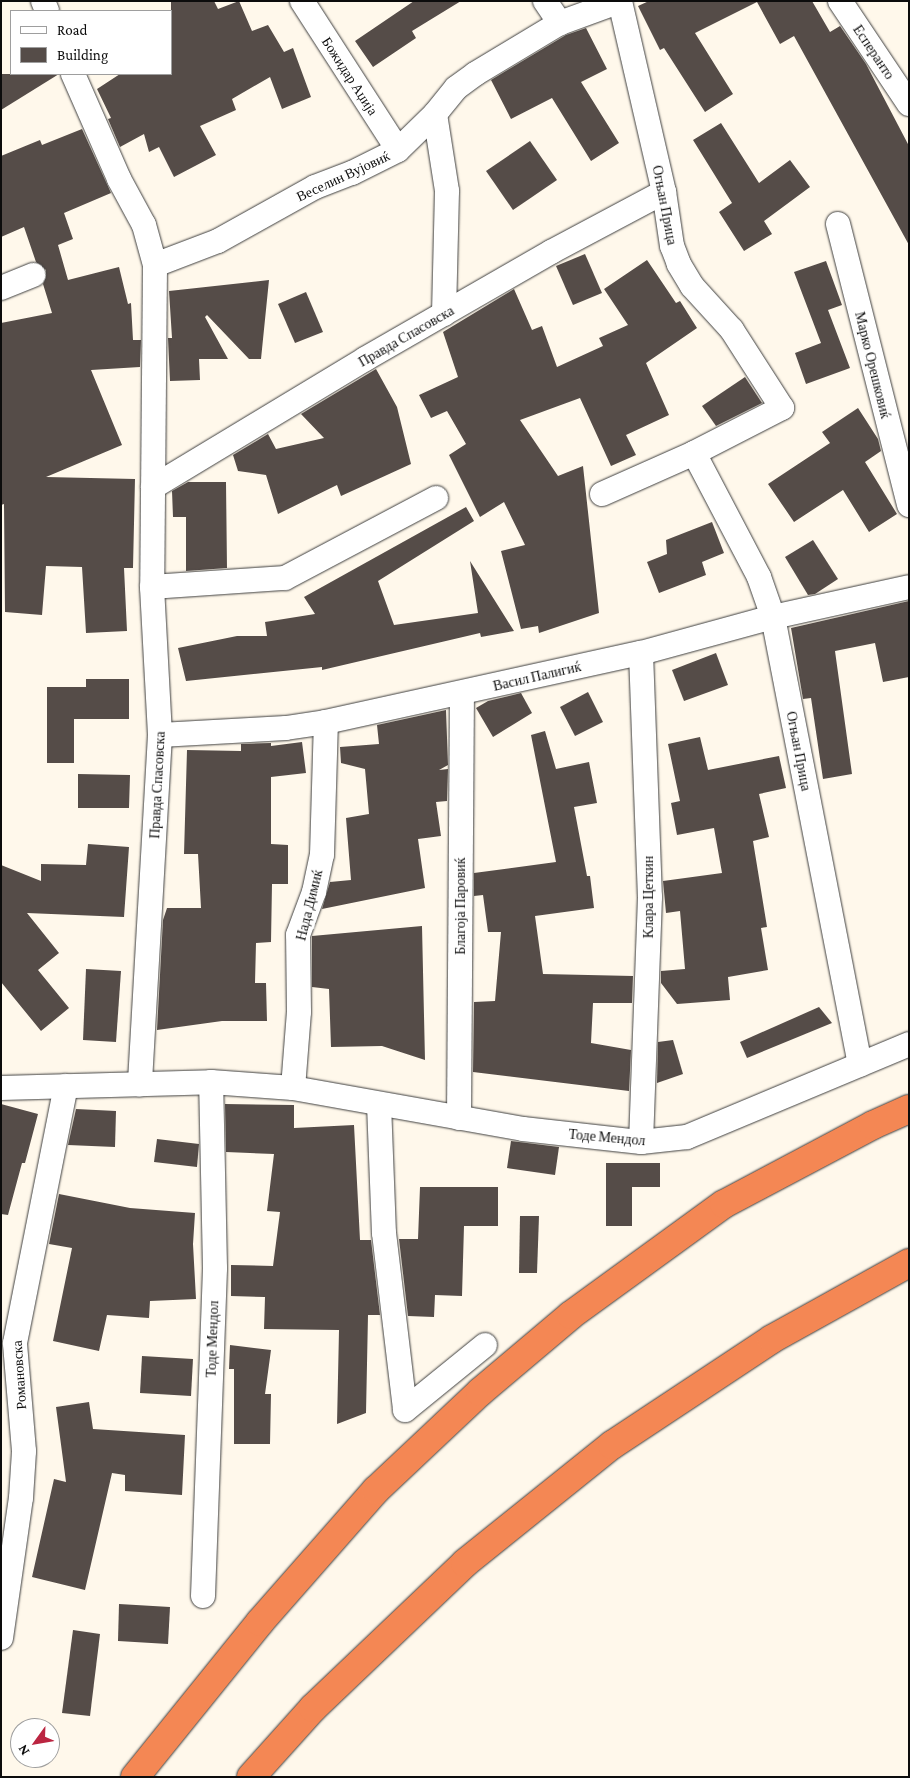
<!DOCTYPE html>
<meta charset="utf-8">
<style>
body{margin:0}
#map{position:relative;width:910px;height:1778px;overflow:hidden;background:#fff8eb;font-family:"Crimson Pro",serif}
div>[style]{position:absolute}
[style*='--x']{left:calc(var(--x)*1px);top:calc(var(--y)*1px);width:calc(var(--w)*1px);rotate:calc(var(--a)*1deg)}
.building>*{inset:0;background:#554c48}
.roads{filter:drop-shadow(0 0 1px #3f3f3f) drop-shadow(0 0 1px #3f3f3f)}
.minor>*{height:24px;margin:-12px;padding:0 12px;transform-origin:12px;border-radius:12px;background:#fff}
.highway>*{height:28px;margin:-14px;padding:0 14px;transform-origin:14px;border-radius:14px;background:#f48754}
span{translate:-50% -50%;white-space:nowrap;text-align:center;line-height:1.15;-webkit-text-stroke:5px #fff;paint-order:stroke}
.street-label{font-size:14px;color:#0c0c0c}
.frame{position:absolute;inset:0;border:2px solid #0c0c0c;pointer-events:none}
.legend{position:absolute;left:10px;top:10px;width:162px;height:65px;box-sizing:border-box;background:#fff;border:1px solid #9e9e9e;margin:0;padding:6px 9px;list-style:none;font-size:15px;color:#0c0c0c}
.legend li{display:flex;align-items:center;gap:10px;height:25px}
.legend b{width:25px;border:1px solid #9e9e9e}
.north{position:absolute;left:10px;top:1718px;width:50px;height:50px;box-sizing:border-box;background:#fff;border:1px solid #9e9e9e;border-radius:50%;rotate:238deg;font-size:14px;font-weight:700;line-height:20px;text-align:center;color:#0c0c0c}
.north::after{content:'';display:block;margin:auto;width:18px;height:22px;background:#bb2541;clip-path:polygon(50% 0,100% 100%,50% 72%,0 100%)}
</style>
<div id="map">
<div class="building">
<div style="clip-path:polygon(171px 1px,214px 1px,218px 9px,239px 1px,252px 31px,268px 25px,284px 52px,293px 48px,311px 97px,282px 109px,270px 77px,232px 99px,236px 110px,200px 126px,216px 155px,174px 177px,159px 147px,149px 152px,144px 134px,120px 147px,108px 119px,111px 118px,97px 89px,120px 74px,171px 74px)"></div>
<div style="clip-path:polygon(414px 1px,461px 1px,412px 31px,416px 38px,373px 67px,355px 41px)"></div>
<div style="clip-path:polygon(649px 1px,812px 1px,830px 32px,840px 26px,866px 64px,909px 146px,909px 245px,794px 36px,780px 44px,757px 2px,695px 33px,733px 94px,705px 112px,664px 48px,660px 50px,638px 6px)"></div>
<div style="clip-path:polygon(586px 28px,607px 69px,581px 82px,619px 143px,591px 161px,552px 98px,511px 119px,491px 80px,566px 35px)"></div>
<div style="clip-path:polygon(1px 74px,59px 74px,1px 110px)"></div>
<div style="clip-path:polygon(721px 123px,759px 183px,790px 160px,810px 187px,764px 221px,772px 234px,744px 251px,719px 212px,732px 203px,693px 140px)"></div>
<div style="clip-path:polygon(82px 129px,111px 193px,64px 213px,73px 239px,58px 245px,68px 280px,119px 267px,128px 304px,131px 303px,133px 340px,141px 340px,140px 367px,91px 370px,122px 445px,46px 477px,135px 479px,133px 568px,124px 568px,127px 631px,86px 633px,82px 567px,46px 566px,42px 615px,5px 612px,4px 504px,1px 505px,1px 323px,52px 313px,43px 284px,46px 277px,46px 270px,36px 262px,24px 227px,1px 237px,1px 156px,40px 140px,42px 145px)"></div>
<div style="clip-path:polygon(530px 141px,557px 180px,513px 210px,486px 171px)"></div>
<div style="clip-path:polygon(585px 254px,602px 293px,573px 305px,556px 266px)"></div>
<div style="clip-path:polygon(647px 260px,676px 303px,680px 301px,697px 328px,646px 363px,669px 415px,626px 435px,636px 455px,611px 466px,580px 398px,520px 420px,558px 476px,583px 466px,599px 613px,539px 633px,538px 626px,521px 629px,501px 551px,525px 545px,504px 502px,480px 517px,449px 455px,466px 444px,447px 411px,431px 418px,419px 395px,458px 377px,443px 332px,514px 289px,532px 330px,542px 326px,557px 367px,603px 346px,599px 338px,628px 325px,604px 289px)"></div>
<div style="clip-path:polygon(826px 261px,842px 305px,828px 310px,850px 368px,806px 384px,795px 353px,821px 343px,794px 272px)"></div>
<div style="clip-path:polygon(269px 280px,261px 359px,249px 359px,207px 315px,205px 317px,228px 359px,199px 359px,200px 380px,170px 381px,168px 338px,172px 338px,169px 291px)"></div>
<div style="clip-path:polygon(306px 292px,323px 332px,295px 343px,278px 304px)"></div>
<div style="clip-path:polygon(376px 369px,397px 407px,411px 464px,341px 496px,337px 485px,278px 514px,266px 475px,238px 471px,233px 455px,268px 434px,276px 449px,324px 438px,301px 414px)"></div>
<div style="clip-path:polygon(745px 377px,762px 403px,716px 426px,702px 406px)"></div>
<div style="clip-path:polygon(858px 408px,878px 439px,881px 451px,865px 462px,897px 514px,869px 532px,843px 490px,794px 522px,768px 484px,830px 443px,822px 432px)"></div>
<div style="clip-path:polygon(188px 482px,226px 482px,227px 568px,186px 571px,186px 517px,173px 517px,172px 491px)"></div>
<div style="clip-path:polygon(466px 507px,474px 521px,378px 581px,394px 625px,478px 613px,470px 561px,514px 631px,481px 637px,480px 633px,322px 670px,322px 667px,186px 681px,178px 648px,237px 636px,267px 636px,265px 622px,315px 614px,304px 597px)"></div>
<div style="clip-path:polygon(712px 522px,724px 553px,702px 562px,706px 575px,659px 593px,647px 562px,667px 554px,666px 540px)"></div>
<div style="clip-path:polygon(813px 540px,838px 579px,815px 594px,808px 595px,785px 557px)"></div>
<div style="clip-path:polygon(909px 601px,909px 677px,883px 682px,875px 643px,835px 651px,852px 774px,823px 779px,811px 698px,803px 699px,791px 628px)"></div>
<div style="clip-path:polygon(716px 653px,728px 685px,684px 701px,672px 670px)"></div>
<div style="clip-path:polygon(86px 679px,129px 679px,129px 719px,74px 719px,74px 763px,47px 763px,47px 687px,86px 687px)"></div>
<div style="clip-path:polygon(588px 692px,603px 722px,575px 736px,560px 707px)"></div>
<div style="clip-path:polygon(521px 693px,532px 713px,493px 737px,476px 708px,488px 701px)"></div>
<div style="clip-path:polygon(446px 710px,448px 765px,439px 770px,448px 769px,447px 801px,436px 802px,441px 836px,418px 839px,425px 888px,322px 909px,330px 882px,351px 880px,346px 818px,369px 814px,365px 769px,341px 763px,340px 747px,379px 744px,377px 725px)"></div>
<div style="clip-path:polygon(545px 731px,556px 769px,589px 762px,597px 803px,574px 807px,587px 876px,590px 876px,594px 908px,535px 916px,543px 974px,633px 976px,632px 1003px,593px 1003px,591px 1043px,631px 1050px,629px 1091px,473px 1072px,474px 1002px,495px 1001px,501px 932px,488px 932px,483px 895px,474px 896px,474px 873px,556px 862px,531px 735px)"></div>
<div style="clip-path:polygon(700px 737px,708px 770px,779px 756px,786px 788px,759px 794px,769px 837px,753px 841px,767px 927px,761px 928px,768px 970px,728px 977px,730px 1000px,677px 1004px,661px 983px,661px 971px,685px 969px,680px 911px,666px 913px,663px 881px,722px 873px,714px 828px,677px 835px,671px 803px,680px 801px,668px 744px)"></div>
<div style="clip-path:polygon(302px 742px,306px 773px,271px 777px,271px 844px,288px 845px,288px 884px,272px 884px,271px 942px,256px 943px,255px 983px,266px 983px,267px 1021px,222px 1021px,157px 1030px,163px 920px,167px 908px,201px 908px,198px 854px,184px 854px,187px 750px,241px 751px,241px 744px,271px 743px,271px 746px)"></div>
<div style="clip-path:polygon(78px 774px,130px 775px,129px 808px,78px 808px)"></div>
<div style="clip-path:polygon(88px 844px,129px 847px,124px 917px,27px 913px,59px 953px,38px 970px,69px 1008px,41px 1031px,1px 982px,1px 865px,41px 881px,41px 864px,86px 865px)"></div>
<div style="clip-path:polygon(422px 926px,425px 1060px,382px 1046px,331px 1047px,329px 989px,312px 987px,312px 936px)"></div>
<div style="clip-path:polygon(86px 969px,121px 971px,116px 1042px,83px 1040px)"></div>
<div style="clip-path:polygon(819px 1007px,832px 1023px,747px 1058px,740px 1042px)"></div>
<div style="clip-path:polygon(673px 1040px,683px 1074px,657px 1083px,658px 1042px)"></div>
<div style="clip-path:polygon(1px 1104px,38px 1114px,25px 1163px,22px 1163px,8px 1215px,1px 1214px)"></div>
<div style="clip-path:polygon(225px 1104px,294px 1105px,294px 1128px,354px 1125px,360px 1240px,371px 1240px,380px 1315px,368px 1315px,366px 1413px,337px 1424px,339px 1330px,264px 1329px,265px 1297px,231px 1296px,231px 1265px,273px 1266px,280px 1212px,267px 1211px,274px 1154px,226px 1152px)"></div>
<div style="clip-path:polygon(76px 1109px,116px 1111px,115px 1147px,68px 1145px)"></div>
<div style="clip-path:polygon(157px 1139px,199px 1144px,197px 1167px,154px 1162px)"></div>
<div style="clip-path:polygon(511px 1141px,559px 1147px,555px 1175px,507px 1168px)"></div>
<div style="clip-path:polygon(606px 1163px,660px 1163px,660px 1187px,632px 1187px,632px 1226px,606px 1226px)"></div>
<div style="clip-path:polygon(420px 1187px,498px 1187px,498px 1226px,464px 1226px,462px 1296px,435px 1295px,434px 1317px,408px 1316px,399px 1239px,418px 1239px)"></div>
<div style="clip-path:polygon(59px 1194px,130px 1208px,195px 1213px,193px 1244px,196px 1299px,150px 1301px,149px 1318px,107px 1315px,99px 1351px,53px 1341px,72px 1248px,49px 1244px)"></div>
<div style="clip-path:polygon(520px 1216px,539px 1216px,537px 1273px,519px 1273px)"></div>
<div style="clip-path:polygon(230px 1345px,271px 1350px,265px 1394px,271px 1394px,270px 1444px,234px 1444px,234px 1369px,229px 1369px)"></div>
<div style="clip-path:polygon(142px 1356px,193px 1359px,191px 1396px,140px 1393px)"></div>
<div style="clip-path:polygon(89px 1402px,93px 1429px,185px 1435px,182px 1495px,125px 1491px,125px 1475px,112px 1473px,85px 1590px,32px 1577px,54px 1479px,66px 1482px,56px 1407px)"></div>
<div style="clip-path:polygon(119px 1604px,170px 1607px,168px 1644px,118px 1641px)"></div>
<div style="clip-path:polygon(73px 1630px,100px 1634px,90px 1716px,62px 1713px)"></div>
</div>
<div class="roads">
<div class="minor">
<div style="--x:43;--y:1;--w:11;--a:68"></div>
<div style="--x:302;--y:1;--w:177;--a:57.2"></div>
<div style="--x:545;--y:1;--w:27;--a:56"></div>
<div style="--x:840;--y:1;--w:124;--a:56.2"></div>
<div style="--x:73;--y:74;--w:115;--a:66.3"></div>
<div style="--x:119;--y:179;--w:52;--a:61.5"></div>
<div style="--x:144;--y:225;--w:41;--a:74.6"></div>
<div style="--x:155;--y:265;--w:322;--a:90.5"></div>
<div style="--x:152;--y:587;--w:148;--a:86.9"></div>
<div style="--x:160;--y:735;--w:350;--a:93.3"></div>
<div style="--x:435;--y:114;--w:78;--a:81.1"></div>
<div style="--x:447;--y:191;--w:123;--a:91.4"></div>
<div style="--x:838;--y:224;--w:290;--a:75.8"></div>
<div style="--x:155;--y:265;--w:67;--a:-20.9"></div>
<div style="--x:218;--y:241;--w:111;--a:-29.1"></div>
<div style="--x:315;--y:187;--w:40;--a:-21"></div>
<div style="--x:352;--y:173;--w:51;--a:-26.6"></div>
<div style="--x:398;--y:150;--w:52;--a:-44.2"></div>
<div style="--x:435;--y:114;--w:33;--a:-51"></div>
<div style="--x:456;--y:88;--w:24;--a:-36"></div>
<div style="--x:475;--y:74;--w:99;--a:-31"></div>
<div style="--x:560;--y:23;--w:64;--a:-20.1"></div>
<div style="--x:1;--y:288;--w:35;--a:-22"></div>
<div style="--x:694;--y:453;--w:140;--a:62.3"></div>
<div style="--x:759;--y:577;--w:42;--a:70.7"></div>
<div style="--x:773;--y:617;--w:456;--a:79"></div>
<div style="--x:153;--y:487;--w:248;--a:-31.1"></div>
<div style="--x:365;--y:359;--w:215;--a:-29.9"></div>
<div style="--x:551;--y:252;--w:128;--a:-28"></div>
<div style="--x:602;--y:494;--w:101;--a:-24"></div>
<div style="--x:694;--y:453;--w:99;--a:-27.1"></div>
<div style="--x:782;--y:408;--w:93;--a:-122.7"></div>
<div style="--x:732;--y:330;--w:59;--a:-132.3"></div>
<div style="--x:692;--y:286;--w:26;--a:-121"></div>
<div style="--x:679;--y:264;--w:19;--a:-111"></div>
<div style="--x:672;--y:246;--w:55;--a:-98.4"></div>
<div style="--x:664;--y:192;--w:196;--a:-103"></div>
<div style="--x:152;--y:587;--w:133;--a:-3.9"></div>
<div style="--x:285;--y:578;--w:171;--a:-27.9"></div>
<div style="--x:641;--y:653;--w:244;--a:87.9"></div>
<div style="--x:650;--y:897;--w:245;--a:92.1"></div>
<div style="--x:160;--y:735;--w:126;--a:-3.2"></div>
<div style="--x:286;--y:728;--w:40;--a:-8.5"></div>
<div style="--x:326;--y:722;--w:322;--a:-12.4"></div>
<div style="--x:641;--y:653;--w:137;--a:-15.3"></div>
<div style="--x:773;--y:617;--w:139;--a:-12.4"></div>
<div style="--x:1;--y:1088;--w:210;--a:-1.6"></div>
<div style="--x:211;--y:1082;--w:82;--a:4.2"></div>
<div style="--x:293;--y:1088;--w:234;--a:10.1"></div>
<div style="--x:523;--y:1129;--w:119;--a:6.3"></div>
<div style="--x:641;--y:1142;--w:46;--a:-6.2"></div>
<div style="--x:687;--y:1137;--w:241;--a:-22.7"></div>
<div style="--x:293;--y:1088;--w:76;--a:-85.5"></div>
<div style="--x:299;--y:1012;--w:77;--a:-90.7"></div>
<div style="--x:298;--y:935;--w:46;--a:-69.6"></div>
<div style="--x:314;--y:892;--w:38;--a:-78"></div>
<div style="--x:322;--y:855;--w:133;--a:-88.3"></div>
<div style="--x:379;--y:1104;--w:129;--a:87.8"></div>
<div style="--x:384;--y:1233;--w:178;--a:83.2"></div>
<div style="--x:405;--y:1410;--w:103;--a:-39.1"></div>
<div style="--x:459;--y:1118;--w:425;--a:-89.6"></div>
<div style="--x:203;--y:1596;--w:328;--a:-87.9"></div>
<div style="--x:215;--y:1268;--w:186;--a:-91.2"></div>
<div style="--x:1;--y:1638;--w:141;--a:-81.9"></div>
<div style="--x:21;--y:1498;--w:47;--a:-86.3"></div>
<div style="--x:24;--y:1451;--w:108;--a:-94.8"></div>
<div style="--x:15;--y:1343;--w:262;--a:-78.8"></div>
</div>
<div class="highway">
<div style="--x:135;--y:1777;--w:199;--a:-51.1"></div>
<div style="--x:260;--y:1622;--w:176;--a:-48.7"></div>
<div style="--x:376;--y:1490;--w:143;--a:-43.3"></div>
<div style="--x:480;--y:1392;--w:119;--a:-40.2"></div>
<div style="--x:571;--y:1315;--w:189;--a:-36"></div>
<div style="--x:724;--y:1204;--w:169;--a:-27.9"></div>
<div style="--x:873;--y:1125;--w:39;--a:-24"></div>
<div style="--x:251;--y:1777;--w:93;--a:-48.1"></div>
<div style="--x:313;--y:1708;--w:210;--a:-43.6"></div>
<div style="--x:465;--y:1563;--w:189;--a:-38.8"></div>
<div style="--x:612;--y:1445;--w:192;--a:-33.5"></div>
<div style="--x:772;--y:1339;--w:157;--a:-29"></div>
</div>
</div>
<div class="street-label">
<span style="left:874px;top:52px;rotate:56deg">Есперанто</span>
<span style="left:350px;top:76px;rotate:57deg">Божидар Аџија</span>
<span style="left:343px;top:176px;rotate:-25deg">Веселин Вујовиќ</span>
<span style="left:665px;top:205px;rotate:79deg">Огњан Прица</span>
<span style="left:406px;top:336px;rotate:-30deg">Правда Спасовска</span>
<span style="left:873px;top:365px;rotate:76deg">Марко Орешковиќ</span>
<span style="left:537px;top:676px;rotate:-13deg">Васил Палигиќ</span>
<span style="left:799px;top:751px;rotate:79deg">Огњан Прица</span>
<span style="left:157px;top:785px;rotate:-87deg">Правда Спасовска</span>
<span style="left:648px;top:897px;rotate:-90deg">Клара Цеткин</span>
<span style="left:309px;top:905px;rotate:-76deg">Нада Димиќ</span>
<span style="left:460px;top:906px;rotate:-90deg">Благоја Паровиќ</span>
<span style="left:607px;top:1137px;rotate:5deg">Тоде Мендол</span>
<span style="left:212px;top:1339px;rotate:-88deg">Тоде Мендол</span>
<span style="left:19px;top:1375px;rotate:-94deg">Романовска</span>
</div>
<div class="frame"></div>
<ul class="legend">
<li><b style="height:6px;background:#fff"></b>Road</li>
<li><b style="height:14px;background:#554c48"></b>Building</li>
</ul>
<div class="north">N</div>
</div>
